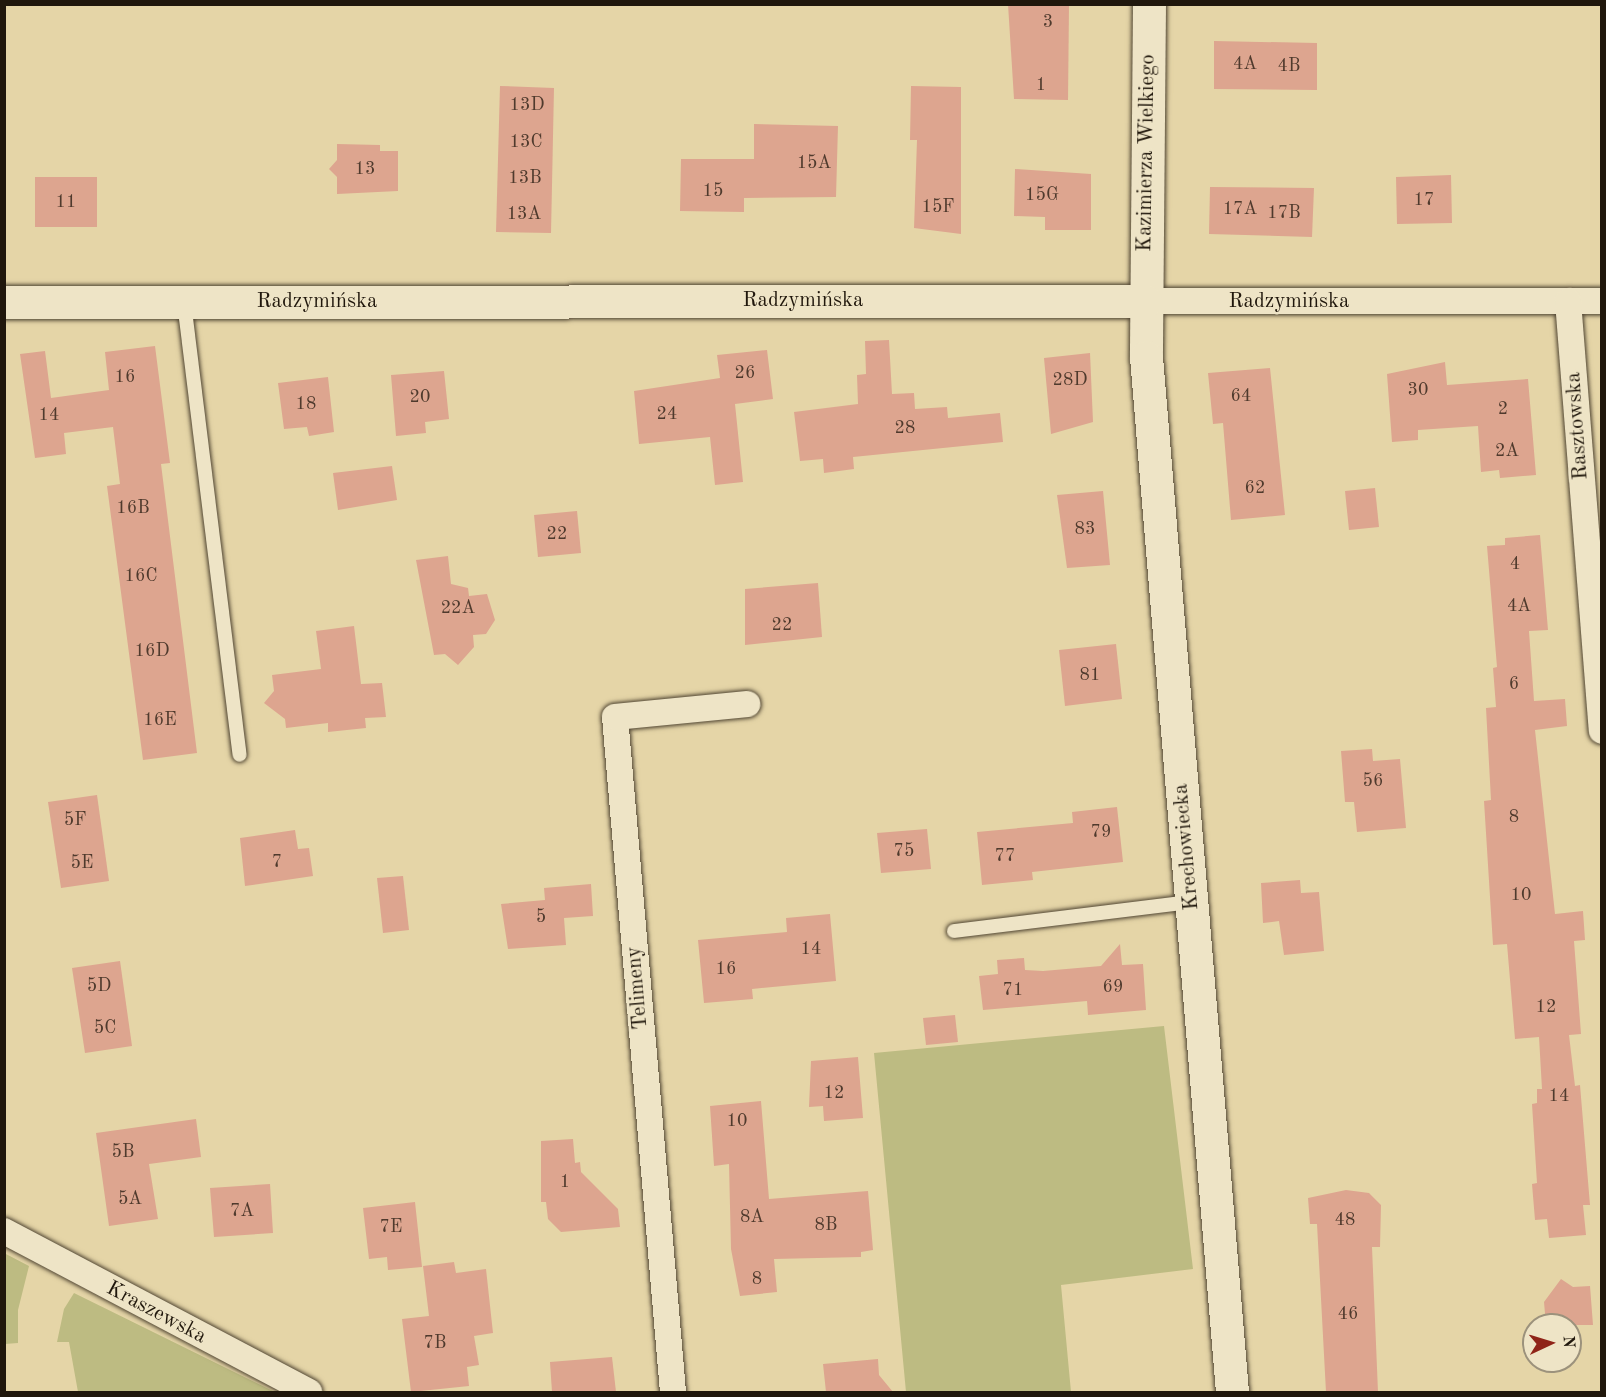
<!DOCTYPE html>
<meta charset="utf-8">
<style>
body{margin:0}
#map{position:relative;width:1606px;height:1397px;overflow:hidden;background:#e5d5a7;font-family:"Old Standard TT",serif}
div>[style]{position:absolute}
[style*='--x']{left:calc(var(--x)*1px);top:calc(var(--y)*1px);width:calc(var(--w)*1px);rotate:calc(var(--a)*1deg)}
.green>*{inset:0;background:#bdbb82}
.building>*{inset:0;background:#dda58f}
.roads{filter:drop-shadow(0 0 2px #514633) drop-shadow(0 0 2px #514633)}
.lane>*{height:14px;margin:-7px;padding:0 7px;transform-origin:7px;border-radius:7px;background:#eee4c6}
.street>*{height:26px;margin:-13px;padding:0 13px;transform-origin:13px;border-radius:13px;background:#eee4c6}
.secondary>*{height:33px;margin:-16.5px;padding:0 16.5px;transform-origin:16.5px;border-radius:16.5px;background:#eee4c6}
span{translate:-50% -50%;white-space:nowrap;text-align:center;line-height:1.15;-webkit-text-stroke:5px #eee4c6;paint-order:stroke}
.number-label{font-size:18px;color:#4f3a2d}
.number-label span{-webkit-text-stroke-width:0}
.street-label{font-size:21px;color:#20170c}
.frame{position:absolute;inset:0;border:6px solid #20170c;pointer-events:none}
.north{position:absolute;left:1522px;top:1313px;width:60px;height:60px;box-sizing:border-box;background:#eee4c6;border:2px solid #9c927c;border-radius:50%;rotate:86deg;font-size:16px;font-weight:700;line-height:24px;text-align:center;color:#20170c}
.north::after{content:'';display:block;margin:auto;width:21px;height:27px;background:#8f2418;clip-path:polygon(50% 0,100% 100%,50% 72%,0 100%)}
</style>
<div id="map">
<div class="green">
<div style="clip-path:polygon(1164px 1026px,1193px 1269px,1061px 1285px,1071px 1392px,906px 1392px,874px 1053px)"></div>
<div style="clip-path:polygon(4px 1253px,29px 1266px,18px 1310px,18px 1343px,5px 1344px)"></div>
<div style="clip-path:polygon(74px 1293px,275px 1392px,78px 1392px,69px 1342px,57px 1342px,64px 1309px)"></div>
</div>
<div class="building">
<div style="clip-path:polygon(1008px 4px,1069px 4px,1068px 100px,1014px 99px)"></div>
<div style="clip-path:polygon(1214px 41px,1317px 43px,1317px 90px,1214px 89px)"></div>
<div style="clip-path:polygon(500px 86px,554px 88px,551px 233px,496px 232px)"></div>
<div style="clip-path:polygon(911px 86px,961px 87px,961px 234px,914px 228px,917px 140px,910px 140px)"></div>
<div style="clip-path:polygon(754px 124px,838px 126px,836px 197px,744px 198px,744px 212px,680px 211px,681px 159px,754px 159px)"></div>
<div style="clip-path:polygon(337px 144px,380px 145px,380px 151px,398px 151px,398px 191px,337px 194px,337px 177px,329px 169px,337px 160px)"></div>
<div style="clip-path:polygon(1015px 169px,1091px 174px,1091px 230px,1045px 230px,1045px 217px,1014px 216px)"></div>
<div style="clip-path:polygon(1451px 175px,1452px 223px,1397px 224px,1396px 177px)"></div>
<div style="clip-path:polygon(35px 177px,97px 177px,97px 227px,35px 227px)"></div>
<div style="clip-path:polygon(1210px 187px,1314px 188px,1312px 237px,1209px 234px)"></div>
<div style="clip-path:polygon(889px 340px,892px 394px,914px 393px,915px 409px,947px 407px,948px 418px,1000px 413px,1003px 442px,853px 457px,854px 469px,824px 473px,823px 459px,800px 461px,794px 412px,858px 404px,857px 375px,866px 374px,865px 341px)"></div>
<div style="clip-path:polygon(155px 346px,170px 463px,161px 464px,197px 753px,143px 760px,107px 486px,120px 484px,113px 427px,64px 433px,66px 454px,35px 458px,20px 354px,45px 351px,51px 398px,109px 390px,105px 352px)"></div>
<div style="clip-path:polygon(767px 350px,773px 399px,735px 404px,743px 482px,715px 485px,710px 437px,639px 444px,634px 391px,720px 378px,717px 355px)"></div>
<div style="clip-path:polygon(1090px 353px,1093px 422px,1051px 434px,1044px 358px)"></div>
<div style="clip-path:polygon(1445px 362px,1447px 385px,1528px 379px,1536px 475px,1500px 478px,1499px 470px,1481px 472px,1478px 426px,1418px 430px,1418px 440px,1392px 442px,1387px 374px)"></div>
<div style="clip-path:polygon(1270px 368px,1285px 515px,1231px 520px,1223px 423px,1213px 424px,1208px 373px)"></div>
<div style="clip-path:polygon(444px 371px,449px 419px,425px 422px,426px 433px,396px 436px,391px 375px)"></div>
<div style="clip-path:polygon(328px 377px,334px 432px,309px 436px,307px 427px,284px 429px,278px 383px)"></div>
<div style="clip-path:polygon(392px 466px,397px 500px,338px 510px,333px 473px)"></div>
<div style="clip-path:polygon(1375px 488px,1379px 527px,1349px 530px,1345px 491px)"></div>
<div style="clip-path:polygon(1103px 491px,1110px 565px,1067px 568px,1057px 495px)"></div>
<div style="clip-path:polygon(577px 511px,581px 553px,538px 557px,534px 515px)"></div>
<div style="clip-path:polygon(1540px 535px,1548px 630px,1529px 631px,1534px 701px,1565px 699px,1567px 726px,1535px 730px,1555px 914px,1583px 911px,1585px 940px,1574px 941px,1581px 1034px,1569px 1035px,1575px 1086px,1580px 1085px,1590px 1205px,1583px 1205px,1586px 1235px,1549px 1238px,1547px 1219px,1535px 1220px,1532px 1184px,1537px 1183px,1532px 1104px,1537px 1103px,1537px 1089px,1542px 1089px,1539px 1037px,1515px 1039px,1507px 944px,1493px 945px,1484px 801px,1491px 800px,1486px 708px,1496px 707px,1493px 668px,1497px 667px,1487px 546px,1505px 545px,1505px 538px)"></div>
<div style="clip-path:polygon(448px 556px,451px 584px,468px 588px,469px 596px,487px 594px,495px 620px,486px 634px,473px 635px,474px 647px,458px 665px,445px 654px,434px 655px,416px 560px)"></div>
<div style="clip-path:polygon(818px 583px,822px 637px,745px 645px,745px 589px)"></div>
<div style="clip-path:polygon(354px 626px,361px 684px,382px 683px,386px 717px,365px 718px,366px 728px,328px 732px,328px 723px,286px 728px,285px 719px,264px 703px,274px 691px,272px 675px,321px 669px,316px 631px)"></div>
<div style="clip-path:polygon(1116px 644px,1122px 699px,1065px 706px,1059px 650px)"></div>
<div style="clip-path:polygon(1372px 749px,1373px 761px,1400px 759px,1406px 828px,1357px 832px,1354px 802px,1345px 802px,1341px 751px)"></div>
<div style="clip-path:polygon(97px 795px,109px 881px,61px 888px,48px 802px)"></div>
<div style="clip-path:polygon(1117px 807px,1123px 862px,1032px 872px,1033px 880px,982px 885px,977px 832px,1073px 823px,1072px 812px)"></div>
<div style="clip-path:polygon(927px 829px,931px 869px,881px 873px,877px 833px)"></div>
<div style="clip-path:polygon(295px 830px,298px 849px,309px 848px,313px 876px,245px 886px,240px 838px)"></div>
<div style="clip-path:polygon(403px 876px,409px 930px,383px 933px,377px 878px)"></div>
<div style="clip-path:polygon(1300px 880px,1301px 893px,1319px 892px,1324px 951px,1284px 955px,1279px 921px,1263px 923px,1261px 883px)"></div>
<div style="clip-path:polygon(591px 884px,593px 916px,564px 918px,566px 945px,508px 949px,501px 904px,545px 900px,544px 888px)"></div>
<div style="clip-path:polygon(830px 914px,836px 981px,752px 989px,753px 999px,704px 1003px,698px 940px,787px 932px,786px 918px)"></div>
<div style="clip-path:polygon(1120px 944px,1122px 965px,1143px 964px,1146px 1010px,1088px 1015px,1087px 1001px,983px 1010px,979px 976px,998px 974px,997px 960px,1024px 958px,1025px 970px,1043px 971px,1101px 966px)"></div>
<div style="clip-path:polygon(120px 961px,132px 1046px,85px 1053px,72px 968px)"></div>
<div style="clip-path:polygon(955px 1015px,958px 1042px,926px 1045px,923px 1018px)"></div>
<div style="clip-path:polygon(858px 1057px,863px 1118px,824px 1121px,823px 1106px,809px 1107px,811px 1061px)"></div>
<div style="clip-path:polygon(761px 1101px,769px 1199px,868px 1191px,873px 1250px,861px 1252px,861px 1257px,774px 1259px,777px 1292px,740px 1296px,731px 1249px,729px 1164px,714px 1166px,710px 1106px)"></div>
<div style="clip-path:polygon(196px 1119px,201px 1157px,149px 1164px,158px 1219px,109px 1226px,96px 1133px)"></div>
<div style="clip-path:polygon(573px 1139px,575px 1163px,580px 1162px,581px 1172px,618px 1209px,620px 1227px,561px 1232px,548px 1219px,546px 1202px,541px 1202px,541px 1141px)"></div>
<div style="clip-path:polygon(270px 1184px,273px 1233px,214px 1237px,210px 1188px)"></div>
<div style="clip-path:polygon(1346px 1190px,1369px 1193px,1381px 1205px,1380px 1247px,1372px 1247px,1378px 1392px,1326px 1392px,1317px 1224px,1310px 1224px,1308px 1198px)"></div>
<div style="clip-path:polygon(415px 1202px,422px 1267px,388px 1270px,387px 1257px,369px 1259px,363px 1208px)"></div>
<div style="clip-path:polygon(454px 1262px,456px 1273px,486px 1269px,493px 1333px,474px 1336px,479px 1365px,467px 1367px,469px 1386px,411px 1392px,402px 1319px,429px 1316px,423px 1266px)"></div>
<div style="clip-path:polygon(1561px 1279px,1573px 1287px,1590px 1286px,1593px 1325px,1546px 1325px,1544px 1302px)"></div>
<div style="clip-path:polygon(612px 1357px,616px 1392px,552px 1392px,550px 1362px)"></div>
<div style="clip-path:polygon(878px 1359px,879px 1375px,893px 1392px,826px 1392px,823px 1364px)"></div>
</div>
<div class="roads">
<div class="lane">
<div style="--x:184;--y:302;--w:456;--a:83"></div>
<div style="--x:954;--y:931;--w:239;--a:-7"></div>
</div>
<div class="street">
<div style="--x:1145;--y:301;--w:457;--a:0"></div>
<div style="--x:1568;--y:301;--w:431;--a:85.5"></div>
<div style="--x:4;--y:1231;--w:345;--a:27.8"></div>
<div style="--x:673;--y:1392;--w:677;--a:-94.91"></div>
<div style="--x:615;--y:717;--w:133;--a:-5.6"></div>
</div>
<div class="secondary">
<div style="--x:1149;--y:4;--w:353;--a:90.5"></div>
<div style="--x:1146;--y:357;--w:1039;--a:85.25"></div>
<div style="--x:4;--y:302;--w:1141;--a:-0.05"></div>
</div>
</div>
<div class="number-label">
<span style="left:1048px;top:22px">3</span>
<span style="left:1245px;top:64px">4A</span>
<span style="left:1289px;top:66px">4B</span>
<span style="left:1041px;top:85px">1</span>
<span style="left:527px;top:105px">13D</span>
<span style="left:526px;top:142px">13C</span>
<span style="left:814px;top:163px">15A</span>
<span style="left:365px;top:169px">13</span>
<span style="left:525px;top:178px">13B</span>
<span style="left:713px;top:191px">15</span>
<span style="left:1042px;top:195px">15G</span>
<span style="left:1424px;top:200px">17</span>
<span style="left:66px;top:202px">11</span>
<span style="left:938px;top:207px">15F</span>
<span style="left:1240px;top:209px">17A</span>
<span style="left:1284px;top:213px">17B</span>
<span style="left:524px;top:214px">13A</span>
<span style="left:745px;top:373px">26</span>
<span style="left:125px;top:377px">16</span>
<span style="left:1070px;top:380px">28D</span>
<span style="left:1418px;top:390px">30</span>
<span style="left:1241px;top:396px">64</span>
<span style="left:420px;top:397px">20</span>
<span style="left:306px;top:404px">18</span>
<span style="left:1503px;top:409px">2</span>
<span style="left:667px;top:414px">24</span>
<span style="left:49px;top:415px">14</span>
<span style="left:905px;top:428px">28</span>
<span style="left:1507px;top:451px">2A</span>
<span style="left:1255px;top:488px">62</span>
<span style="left:133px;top:508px">16B</span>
<span style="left:1085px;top:529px">83</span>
<span style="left:557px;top:534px">22</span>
<span style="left:1515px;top:564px">4</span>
<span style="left:141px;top:576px">16C</span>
<span style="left:1519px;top:606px">4A</span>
<span style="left:458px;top:608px">22A</span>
<span style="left:782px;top:625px">22</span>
<span style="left:152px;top:651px">16D</span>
<span style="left:1090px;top:675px">81</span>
<span style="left:1514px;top:684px">6</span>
<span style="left:160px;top:720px">16E</span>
<span style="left:1373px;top:781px">56</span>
<span style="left:1514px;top:817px">8</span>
<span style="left:75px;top:820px">5F</span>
<span style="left:1101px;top:832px">79</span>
<span style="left:904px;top:851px">75</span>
<span style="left:1005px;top:856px">77</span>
<span style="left:277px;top:862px">7</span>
<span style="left:82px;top:863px">5E</span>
<span style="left:1521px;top:895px">10</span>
<span style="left:541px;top:917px">5</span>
<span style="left:811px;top:949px">14</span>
<span style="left:726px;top:969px">16</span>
<span style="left:99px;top:986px">5D</span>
<span style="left:1113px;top:987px">69</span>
<span style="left:1013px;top:990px">71</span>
<span style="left:1546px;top:1007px">12</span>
<span style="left:105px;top:1028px">5C</span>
<span style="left:834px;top:1093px">12</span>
<span style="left:1559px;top:1096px">14</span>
<span style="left:737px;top:1121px">10</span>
<span style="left:123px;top:1152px">5B</span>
<span style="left:565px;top:1182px">1</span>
<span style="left:130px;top:1199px">5A</span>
<span style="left:242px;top:1211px">7A</span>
<span style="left:752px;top:1217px">8A</span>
<span style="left:1345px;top:1220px">48</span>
<span style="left:826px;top:1225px">8B</span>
<span style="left:391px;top:1227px">7E</span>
<span style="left:757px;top:1279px">8</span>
<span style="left:1348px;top:1314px">46</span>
<span style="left:435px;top:1343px">7B</span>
</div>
<div class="street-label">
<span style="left:1147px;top:153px;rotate:-89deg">Kazimierza Wielkiego</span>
<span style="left:803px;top:301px">Radzymińska</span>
<span style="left:317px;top:302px">Radzymińska</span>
<span style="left:1289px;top:302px">Radzymińska</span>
<span style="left:1578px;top:426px;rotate:-94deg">Rasztowska</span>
<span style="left:1187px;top:847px;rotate:-95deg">Krechowiecka</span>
<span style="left:638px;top:988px;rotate:-95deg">Telimeny</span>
<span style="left:156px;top:1313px;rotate:28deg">Kraszewska</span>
</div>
<div class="frame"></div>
<div class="north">N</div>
</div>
